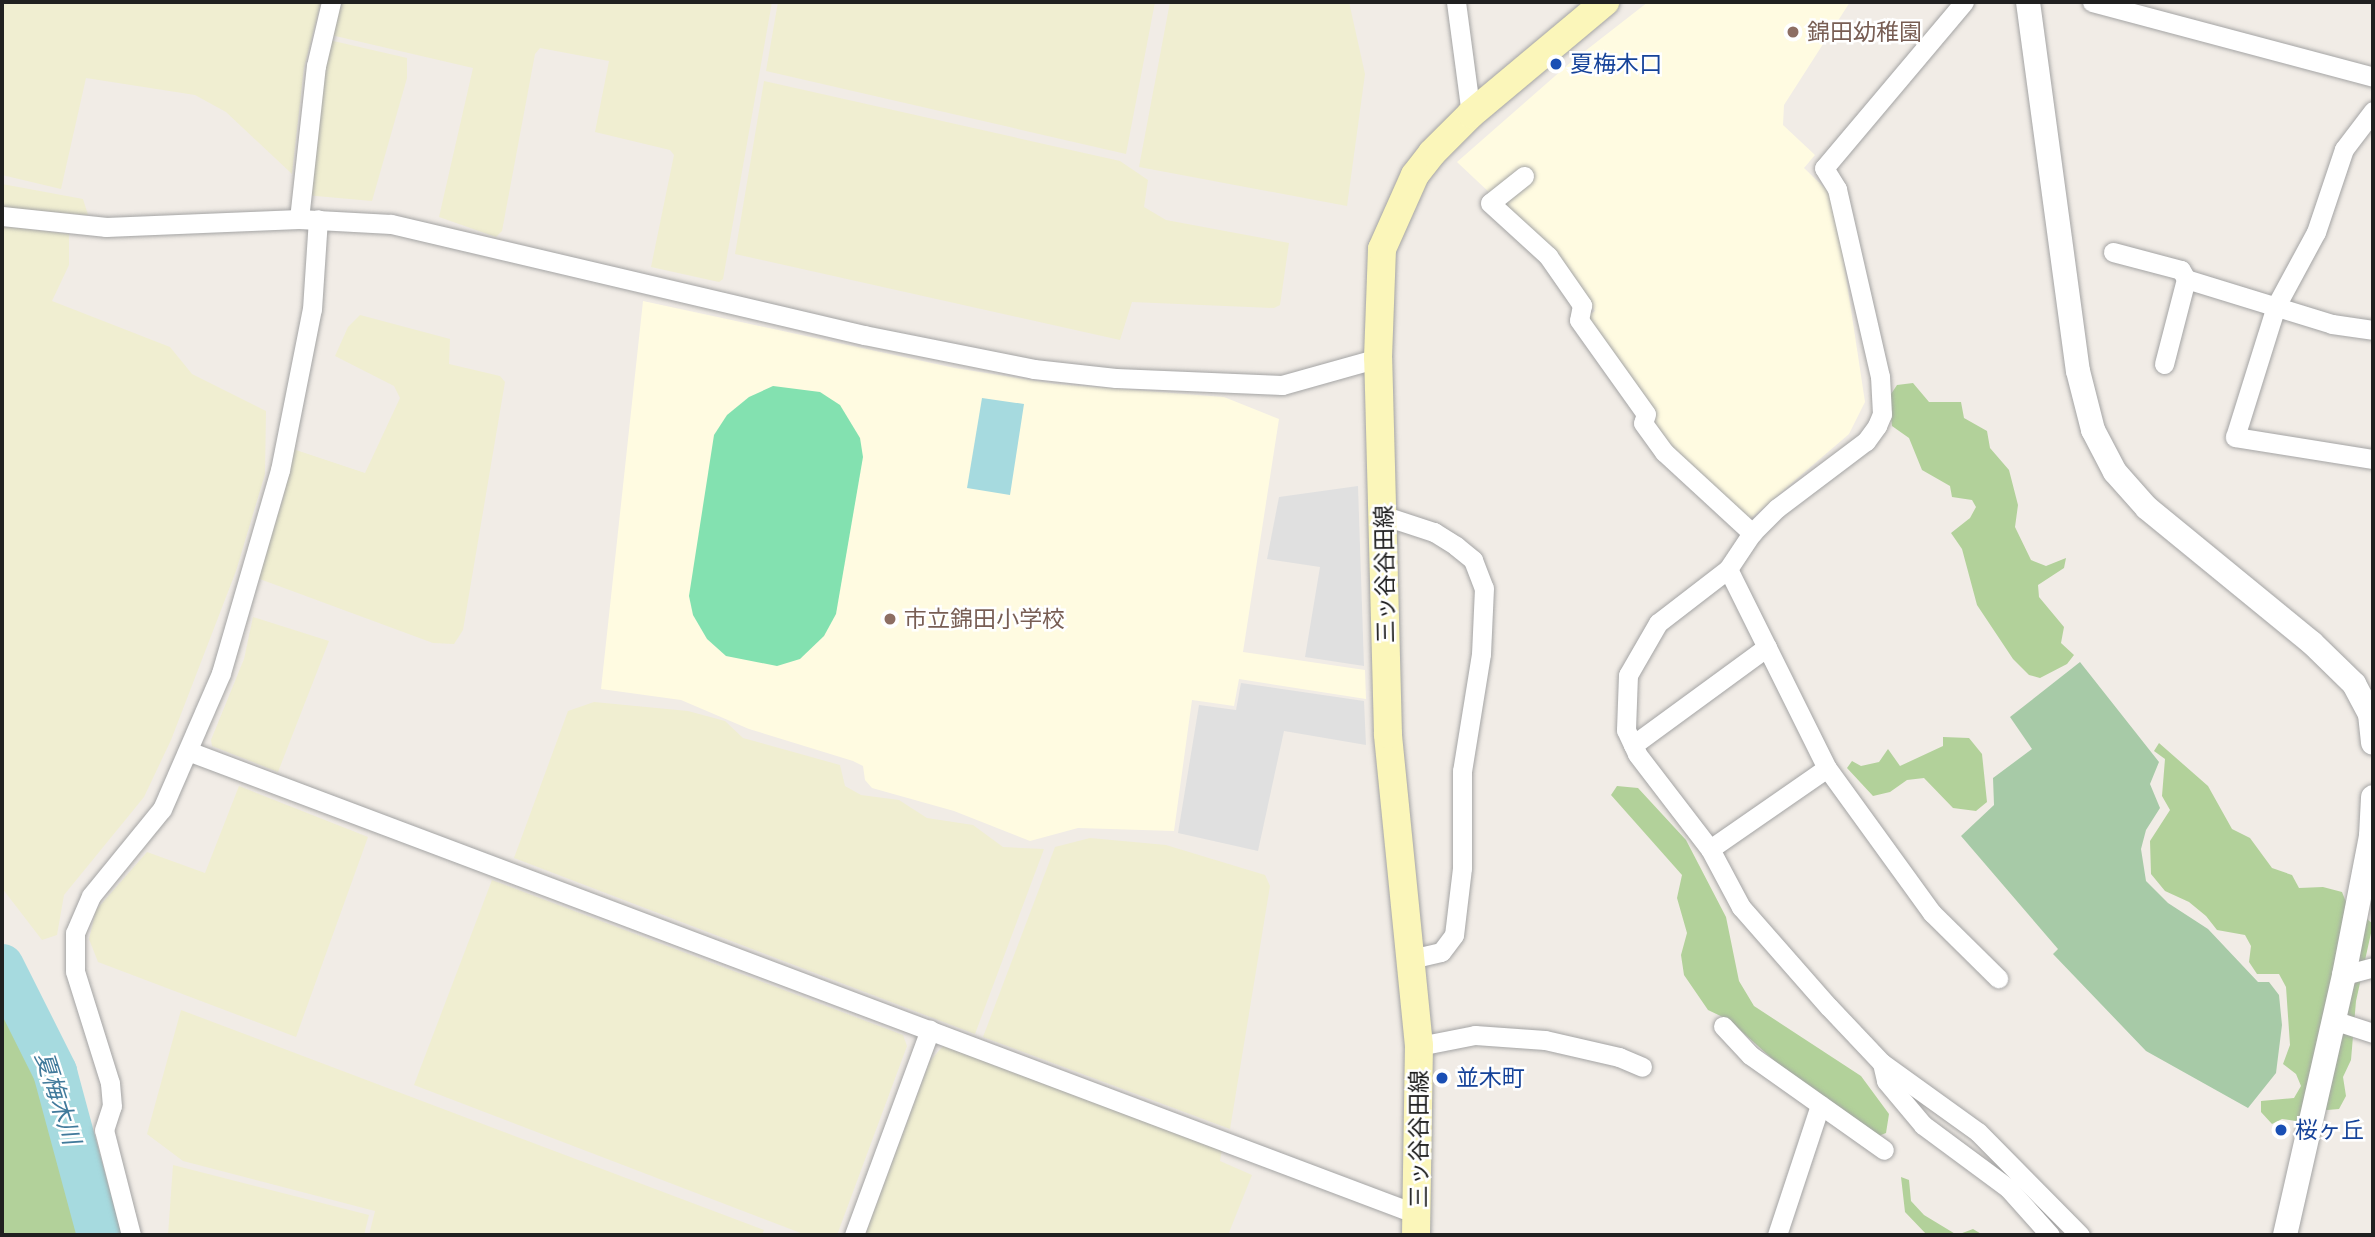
<!DOCTYPE html>
<meta charset="utf-8">
<style>
body{margin:0}
#map{position:relative;width:2375px;height:1237px;overflow:hidden;background:#f1ece6;font-family:Raleway,"Noto Sans JP",sans-serif}
div>[style]{position:absolute}
[style*='--x']{left:calc(var(--x)*1px);top:calc(var(--y)*1px);width:calc(var(--w)*1px);rotate:calc(var(--a)*1deg)}
.education>*{inset:0;background:#fffbe1}
.farmland>*{inset:0;background:#f0eed1}
.forest>*{inset:0;background:#b2d19a}
.cemetery>*{inset:0;background:#a7caa7}
.pitch>*{inset:0;background:#83e1b0}
.parking>*{inset:0;background:#e0e0e0}
.water>*{inset:0;background:#a6dadf}
.river>*{height:44px;margin:-22px;padding:0 22px;transform-origin:22px;border-radius:22px;background:#a6dadf}
.roads{filter:drop-shadow(0 0 2px #a4a4a4) drop-shadow(0 0 2px #a4a4a4)}
.minor>*{height:19px;margin:-9.5px;padding:0 9.5px;transform-origin:9.5px;border-radius:9.5px;background:#fff}
.tertiary>*{height:24px;margin:-12px;padding:0 12px;transform-origin:12px;border-radius:12px;background:#fff}
.secondary>*{height:28px;margin:-14px;padding:0 14px;transform-origin:14px;border-radius:14px;background:#fbf6ba}
.dots>*{width:19px;height:19px;translate:-50% -50%;box-sizing:border-box;border:4px solid #fff;border-radius:50%}
span{translate:-50% -50%;white-space:nowrap;text-align:center;line-height:1.15;-webkit-text-stroke:5px #fff;paint-order:stroke}
.education-label{font-size:23px;color:#785e54}
.left{translate:0 -50%;text-align:left}
.transit-label{font-size:23px;color:#164399}
.street-label{font-size:23px;color:#202020}
.water-label{font-size:24px;color:#417a9b;font-style:italic}
.frame{position:absolute;inset:0;border:4px solid #202020;pointer-events:none}
</style>
<div id="map">
<div class="education">
<div style="clip-path:polygon(1648px 2px,1850px 2px,1784px 105px,1783px 125px,1815px 155px,1804px 168px,1834px 197px,1865px 402px,1849px 434px,1749px 520px,1671px 449px,1651px 422px,1656px 417px,1585px 318px,1595px 311px,1558px 257px,1457px 162px,1571px 62px)"></div>
<div style="clip-path:polygon(643px 301px,955px 368px,1056px 384px,1224px 397px,1279px 419px,1243px 652px,1365px 670px,1366px 699px,1239px 679px,1234px 706px,1192px 700px,1174px 831px,1078px 828px,1030px 841px,954px 811px,872px 788px,865px 780px,863px 766px,853px 761px,749px 729px,681px 700px,601px 689px)"></div>
</div>
<div class="farmland">
<div style="clip-path:polygon(2px 2px,321px 2px,304px 68px,292px 174px,226px 112px,195px 95px,86px 78px,61px 189px,2px 175px)"></div>
<div style="clip-path:polygon(338px 2px,772px 2px,723px 279px,719px 282px,651px 267px,674px 155px,670px 150px,595px 132px,609px 61px,540px 48px,535px 54px,502px 231px,496px 237px,439px 217px,473px 68px,331px 35px)"></div>
<div style="clip-path:polygon(778px 2px,1155px 2px,1126px 154px,766px 71px)"></div>
<div style="clip-path:polygon(1170px 2px,1349px 2px,1365px 74px,1347px 206px,1139px 167px)"></div>
<div style="clip-path:polygon(329px 40px,407px 58px,407px 78px,372px 201px,305px 195px)"></div>
<div style="clip-path:polygon(764px 81px,1120px 161px,1148px 180px,1144px 207px,1166px 220px,1289px 243px,1280px 305px,1274px 308px,1132px 302px,1120px 340px,735px 254px)"></div>
<div style="clip-path:polygon(2px 184px,83px 199px,88px 215px,2px 208px)"></div>
<div style="clip-path:polygon(2px 226px,69px 234px,69px 265px,52px 301px,170px 347px,192px 374px,266px 411px,265px 474px,236px 571px,171px 740px,144px 797px,64px 895px,57px 935px,42px 940px,2px 888px)"></div>
<div style="clip-path:polygon(360px 315px,450px 339px,449px 364px,500px 376px,505px 382px,463px 630px,454px 644px,433px 643px,257px 578px,283px 499px,293px 449px,365px 473px,400px 398px,394px 386px,335px 356px,348px 327px)"></div>
<div style="clip-path:polygon(253px 617px,329px 641px,278px 772px,212px 746px,211px 740px,244px 659px)"></div>
<div style="clip-path:polygon(594px 702px,688px 711px,725px 721px,743px 738px,840px 765px,845px 786px,861px 795px,899px 800px,927px 818px,973px 825px,1003px 847px,1044px 849px,975px 1034px,514px 858px,568px 711px)"></div>
<div style="clip-path:polygon(239px 786px,368px 837px,296px 1037px,98px 962px,89px 939px,96px 910px,147px 852px,205px 873px)"></div>
<div style="clip-path:polygon(1090px 838px,1166px 845px,1265px 875px,1270px 886px,1230px 1129px,983px 1037px,1055px 847px)"></div>
<div style="clip-path:polygon(492px 880px,903px 1035px,907px 1046px,837px 1235px,806px 1235px,414px 1085px)"></div>
<div style="clip-path:polygon(181px 1010px,764px 1230px,762px 1235px,369px 1235px,375px 1211px,183px 1161px,147px 1134px)"></div>
<div style="clip-path:polygon(943px 1046px,1222px 1150px,1220px 1161px,1252px 1175px,1228px 1235px,865px 1235px,930px 1061px)"></div>
<div style="clip-path:polygon(173px 1165px,369px 1215px,364px 1235px,168px 1235px)"></div>
</div>
<div class="forest">
<div style="clip-path:polygon(1913px 383px,1929px 402px,1961px 402px,1964px 418px,1987px 431px,1990px 448px,2009px 470px,2018px 505px,2015px 527px,2031px 560px,2046px 566px,2066px 558px,2064px 568px,2038px 585px,2039px 597px,2064px 627px,2061px 643px,2074px 655px,2067px 664px,2040px 678px,2029px 675px,2013px 659px,1977px 605px,1962px 549px,1951px 533px,1970px 518px,1976px 507px,1972px 500px,1952px 497px,1950px 486px,1922px 470px,1909px 438px,1892px 426px,1889px 397px,1897px 385px)"></div>
<div style="clip-path:polygon(1943px 737px,1969px 738px,1982px 754px,1987px 802px,1976px 811px,1953px 808px,1924px 778px,1907px 780px,1890px 792px,1873px 796px,1847px 768px,1852px 761px,1861px 766px,1879px 762px,1888px 749px,1900px 766px,1943px 746px)"></div>
<div style="clip-path:polygon(2159px 743px,2208px 786px,2232px 829px,2250px 838px,2272px 868px,2292px 875px,2299px 888px,2323px 887px,2342px 892px,2346px 902px,2373px 924px,2356px 1001px,2351px 1060px,2343px 1077px,2346px 1096px,2339px 1109px,2304px 1112px,2296px 1121px,2282px 1119px,2272px 1124px,2261px 1112px,2261px 1101px,2294px 1098px,2301px 1086px,2296px 1074px,2283px 1064px,2290px 1045px,2286px 987px,2279px 974px,2257px 974px,2249px 962px,2251px 946px,2245px 935px,2217px 930px,2206px 916px,2189px 902px,2165px 891px,2151px 874px,2150px 841px,2170px 810px,2162px 796px,2165px 759px,2154px 751px)"></div>
<div style="clip-path:polygon(1617px 786px,1638px 788px,1686px 840px,1726px 917px,1739px 981px,1754px 1006px,1861px 1076px,1889px 1114px,1886px 1133px,1876px 1137px,1788px 1073px,1729px 1020px,1708px 1010px,1684px 975px,1681px 955px,1687px 933px,1677px 898px,1682px 875px,1611px 795px)"></div>
<div style="clip-path:polygon(2px 1006px,56px 1108px,86px 1235px,2px 1235px)"></div>
<div style="clip-path:polygon(1901px 1177px,1909px 1180px,1911px 1201px,1924px 1215px,1957px 1235px,1973px 1229px,1983px 1235px,1927px 1235px,1905px 1212px)"></div>
</div>
<div class="cemetery">
<div style="clip-path:polygon(2080px 662px,2159px 762px,2150px 784px,2160px 808px,2146px 830px,2141px 849px,2146px 881px,2168px 903px,2208px 929px,2258px 982px,2269px 982px,2279px 995px,2282px 1025px,2276px 1073px,2248px 1108px,2146px 1051px,2053px 954px,2058px 949px,1961px 836px,1994px 805px,1993px 778px,2032px 749px,2010px 717px)"></div>
</div>
<div class="pitch">
<div style="clip-path:polygon(773px 386px,820px 392px,840px 405px,860px 438px,863px 457px,836px 614px,824px 636px,800px 659px,777px 666px,726px 656px,707px 639px,693px 615px,689px 596px,714px 435px,727px 415px,749px 397px)"></div>
</div>
<div class="parking">
<div style="clip-path:polygon(1358px 486px,1364px 666px,1305px 657px,1320px 567px,1267px 559px,1279px 497px)"></div>
<div style="clip-path:polygon(1241px 683px,1364px 701px,1366px 745px,1284px 731px,1258px 851px,1178px 833px,1199px 705px,1236px 710px)"></div>
</div>
<div class="water">
<div style="clip-path:polygon(982px 398px,1024px 404px,1010px 495px,967px 488px)"></div>
</div>
<div class="river">
<div style="--x:2;--y:966;--w:119;--a:63.4"></div>
<div style="--x:55;--y:1072;--w:169;--a:74.9"></div>
</div>
<div class="roads">
<div class="minor">
<div style="--x:1456;--y:2;--w:113;--a:82.4"></div>
<div style="--x:1964;--y:2;--w:217;--a:130.1"></div>
<div style="--x:1824;--y:168;--w:25;--a:58"></div>
<div style="--x:1837;--y:189;--w:192;--a:77.1"></div>
<div style="--x:1880;--y:376;--w:38;--a:87"></div>
<div style="--x:1882;--y:414;--w:13;--a:113"></div>
<div style="--x:1877;--y:426;--w:19;--a:126"></div>
<div style="--x:1866;--y:441;--w:111;--a:143"></div>
<div style="--x:1777;--y:508;--w:35;--a:135"></div>
<div style="--x:1752;--y:533;--w:43;--a:123.7"></div>
<div style="--x:1728;--y:569;--w:88;--a:142.4"></div>
<div style="--x:1658;--y:623;--w:60;--a:120"></div>
<div style="--x:1628;--y:675;--w:55;--a:92.1"></div>
<div style="--x:1626;--y:730;--w:26;--a:65"></div>
<div style="--x:1637;--y:754;--w:120;--a:52.5"></div>
<div style="--x:1710;--y:849;--w:66;--a:61.9"></div>
<div style="--x:1741;--y:907;--w:133;--a:48.7"></div>
<div style="--x:1829;--y:1007;--w:77;--a:46.6"></div>
<div style="--x:1882;--y:1063;--w:118;--a:35.7"></div>
<div style="--x:1978;--y:1132;--w:145;--a:45.3"></div>
<div style="--x:2092;--y:2;--w:291;--a:14.9"></div>
<div style="--x:2373;--y:111;--w:48;--a:127.3"></div>
<div style="--x:2344;--y:149;--w:88;--a:108.6"></div>
<div style="--x:2316;--y:232;--w:84;--a:118.4"></div>
<div style="--x:2276;--y:306;--w:137;--a:107.4"></div>
<div style="--x:2235;--y:437;--w:140;--a:9.1"></div>
<div style="--x:1524;--y:176;--w:43;--a:141.5"></div>
<div style="--x:1490;--y:203;--w:79;--a:42.4"></div>
<div style="--x:1548;--y:256;--w:60;--a:55.2"></div>
<div style="--x:1582;--y:305;--w:15;--a:101"></div>
<div style="--x:1579;--y:320;--w:115;--a:54.5"></div>
<div style="--x:1646;--y:414;--w:9;--a:108"></div>
<div style="--x:1643;--y:423;--w:36;--a:54"></div>
<div style="--x:1664;--y:452;--w:120;--a:42.6"></div>
<div style="--x:2;--y:216;--w:105;--a:6"></div>
<div style="--x:106;--y:227;--w:193;--a:-2.4"></div>
<div style="--x:299;--y:219;--w:92;--a:3.1"></div>
<div style="--x:391;--y:224;--w:486;--a:13.2"></div>
<div style="--x:864;--y:335;--w:173;--a:11.3"></div>
<div style="--x:1034;--y:369;--w:82;--a:6.3"></div>
<div style="--x:1116;--y:378;--w:166;--a:2.4"></div>
<div style="--x:1282;--y:385;--w:100;--a:-15.7"></div>
<div style="--x:299;--y:219;--w:154;--a:-83.7"></div>
<div style="--x:316;--y:66;--w:66;--a:-76.8"></div>
<div style="--x:2113;--y:252;--w:70;--a:14.8"></div>
<div style="--x:2181;--y:270;--w:10;--a:61"></div>
<div style="--x:2186;--y:279;--w:153;--a:17.1"></div>
<div style="--x:2332;--y:324;--w:41;--a:8.3"></div>
<div style="--x:2164;--y:364;--w:88;--a:-75.5"></div>
<div style="--x:1385;--y:516;--w:52;--a:18.1"></div>
<div style="--x:1434;--y:532;--w:26;--a:32"></div>
<div style="--x:1456;--y:546;--w:22;--a:39"></div>
<div style="--x:1473;--y:560;--w:30;--a:69"></div>
<div style="--x:1484;--y:588;--w:66;--a:92.6"></div>
<div style="--x:1481;--y:654;--w:119;--a:99.2"></div>
<div style="--x:1462;--y:771;--w:97;--a:90"></div>
<div style="--x:1462;--y:868;--w:67;--a:96.8"></div>
<div style="--x:1454;--y:935;--w:21;--a:127"></div>
<div style="--x:1441;--y:952;--w:31;--a:167"></div>
<div style="--x:1728;--y:569;--w:222;--a:63.6"></div>
<div style="--x:1827;--y:768;--w:179;--a:54.1"></div>
<div style="--x:1932;--y:913;--w:93;--a:44.6"></div>
<div style="--x:1633;--y:745;--w:166;--a:-36.2"></div>
<div style="--x:188;--y:751;--w:1316;--a:20.65"></div>
<div style="--x:1710;--y:849;--w:142;--a:-34.7"></div>
<div style="--x:2344;--y:975;--w:30;--a:-15"></div>
<div style="--x:2333;--y:1020;--w:42;--a:18"></div>
<div style="--x:1723;--y:1026;--w:40;--a:47"></div>
<div style="--x:1750;--y:1055;--w:164;--a:35.3"></div>
<div style="--x:1419;--y:1046;--w:57;--a:-11.1"></div>
<div style="--x:1475;--y:1035;--w:70;--a:4.1"></div>
<div style="--x:1545;--y:1040;--w:76;--a:12.9"></div>
<div style="--x:1619;--y:1057;--w:25;--a:23"></div>
<div style="--x:1882;--y:1063;--w:18;--a:77"></div>
<div style="--x:1886;--y:1081;--w:57;--a:49.9"></div>
<div style="--x:1923;--y:1125;--w:106;--a:36.5"></div>
<div style="--x:2008;--y:1188;--w:63;--a:48.2"></div>
<div style="--x:131;--y:1235;--w:108;--a:-104.4"></div>
<div style="--x:104;--y:1130;--w:25;--a:-72"></div>
<div style="--x:112;--y:1106;--w:23;--a:-95"></div>
<div style="--x:110;--y:1083;--w:117;--a:-107.4"></div>
<div style="--x:75;--y:971;--w:38;--a:-90"></div>
<div style="--x:75;--y:933;--w:40;--a:-66.6"></div>
<div style="--x:91;--y:896;--w:112;--a:-50.8"></div>
<div style="--x:162;--y:809;--w:148;--a:-66.5"></div>
<div style="--x:221;--y:673;--w:211;--a:-73.8"></div>
<div style="--x:280;--y:470;--w:164;--a:-78.8"></div>
<div style="--x:312;--y:309;--w:90;--a:-86.2"></div>
<div style="--x:854;--y:1235;--w:219;--a:-69.7"></div>
<div style="--x:1777;--y:1235;--w:137;--a:-71.7"></div>
</div>
<div class="tertiary">
<div style="--x:2028;--y:2;--w:372;--a:82.3"></div>
<div style="--x:2078;--y:371;--w:61;--a:75.7"></div>
<div style="--x:2093;--y:430;--w:47;--a:62.4"></div>
<div style="--x:2115;--y:472;--w:48;--a:48.4"></div>
<div style="--x:2147;--y:508;--w:213;--a:39.3"></div>
<div style="--x:2312;--y:643;--w:59;--a:44.3"></div>
<div style="--x:2354;--y:684;--w:34;--a:62"></div>
<div style="--x:2370;--y:714;--w:29;--a:84"></div>
<div style="--x:2285;--y:1235;--w:267;--a:-77.2"></div>
<div style="--x:2344;--y:975;--w:142;--a:-79"></div>
<div style="--x:2371;--y:836;--w:39;--a:-87"></div>
</div>
<div class="secondary">
<div style="--x:1416;--y:1235;--w:189;--a:-89.1"></div>
<div style="--x:1419;--y:1046;--w:314;--a:-95.7"></div>
<div style="--x:1388;--y:734;--w:376;--a:-91.5"></div>
<div style="--x:1378;--y:358;--w:109;--a:-87.9"></div>
<div style="--x:1382;--y:249;--w:81;--a:-66"></div>
<div style="--x:1415;--y:175;--w:28;--a:-52"></div>
<div style="--x:1432;--y:153;--w:55;--a:-45"></div>
<div style="--x:1471;--y:114;--w:175;--a:-39.9"></div>
</div>
</div>
<div class="dots">
<div style="left:1793px;top:32px;background:#8d6e63"></div>
<div style="left:1556px;top:64px;background:#1a4fb4"></div>
<div style="left:890px;top:619px;background:#8d6e63"></div>
<div style="left:1442px;top:1078px;background:#1a4fb4"></div>
<div style="left:2281px;top:1130px;background:#1a4fb4"></div>
</div>
<div class="education-label">
<span class="left" style="left:1807px;top:32px">錦田幼稚園</span>
<span class="left" style="left:904px;top:619px">市立錦田小学校</span>
</div>
<div class="transit-label">
<span class="left" style="left:1570px;top:64px">夏梅木口</span>
<span class="left" style="left:1456px;top:1078px">並木町</span>
<span class="left" style="left:2295px;top:1130px">桜ヶ丘</span>
</div>
<div class="street-label">
<span style="left:1385px;top:574px;rotate:-91deg">三ッ谷谷田線</span>
<span style="left:1419px;top:1139px;rotate:-90deg">三ッ谷谷田線</span>
</div>
<div class="water-label">
<span style="left:58px;top:1098px;rotate:72deg">夏梅木川</span>
</div>
<div class="frame"></div>
</div>
